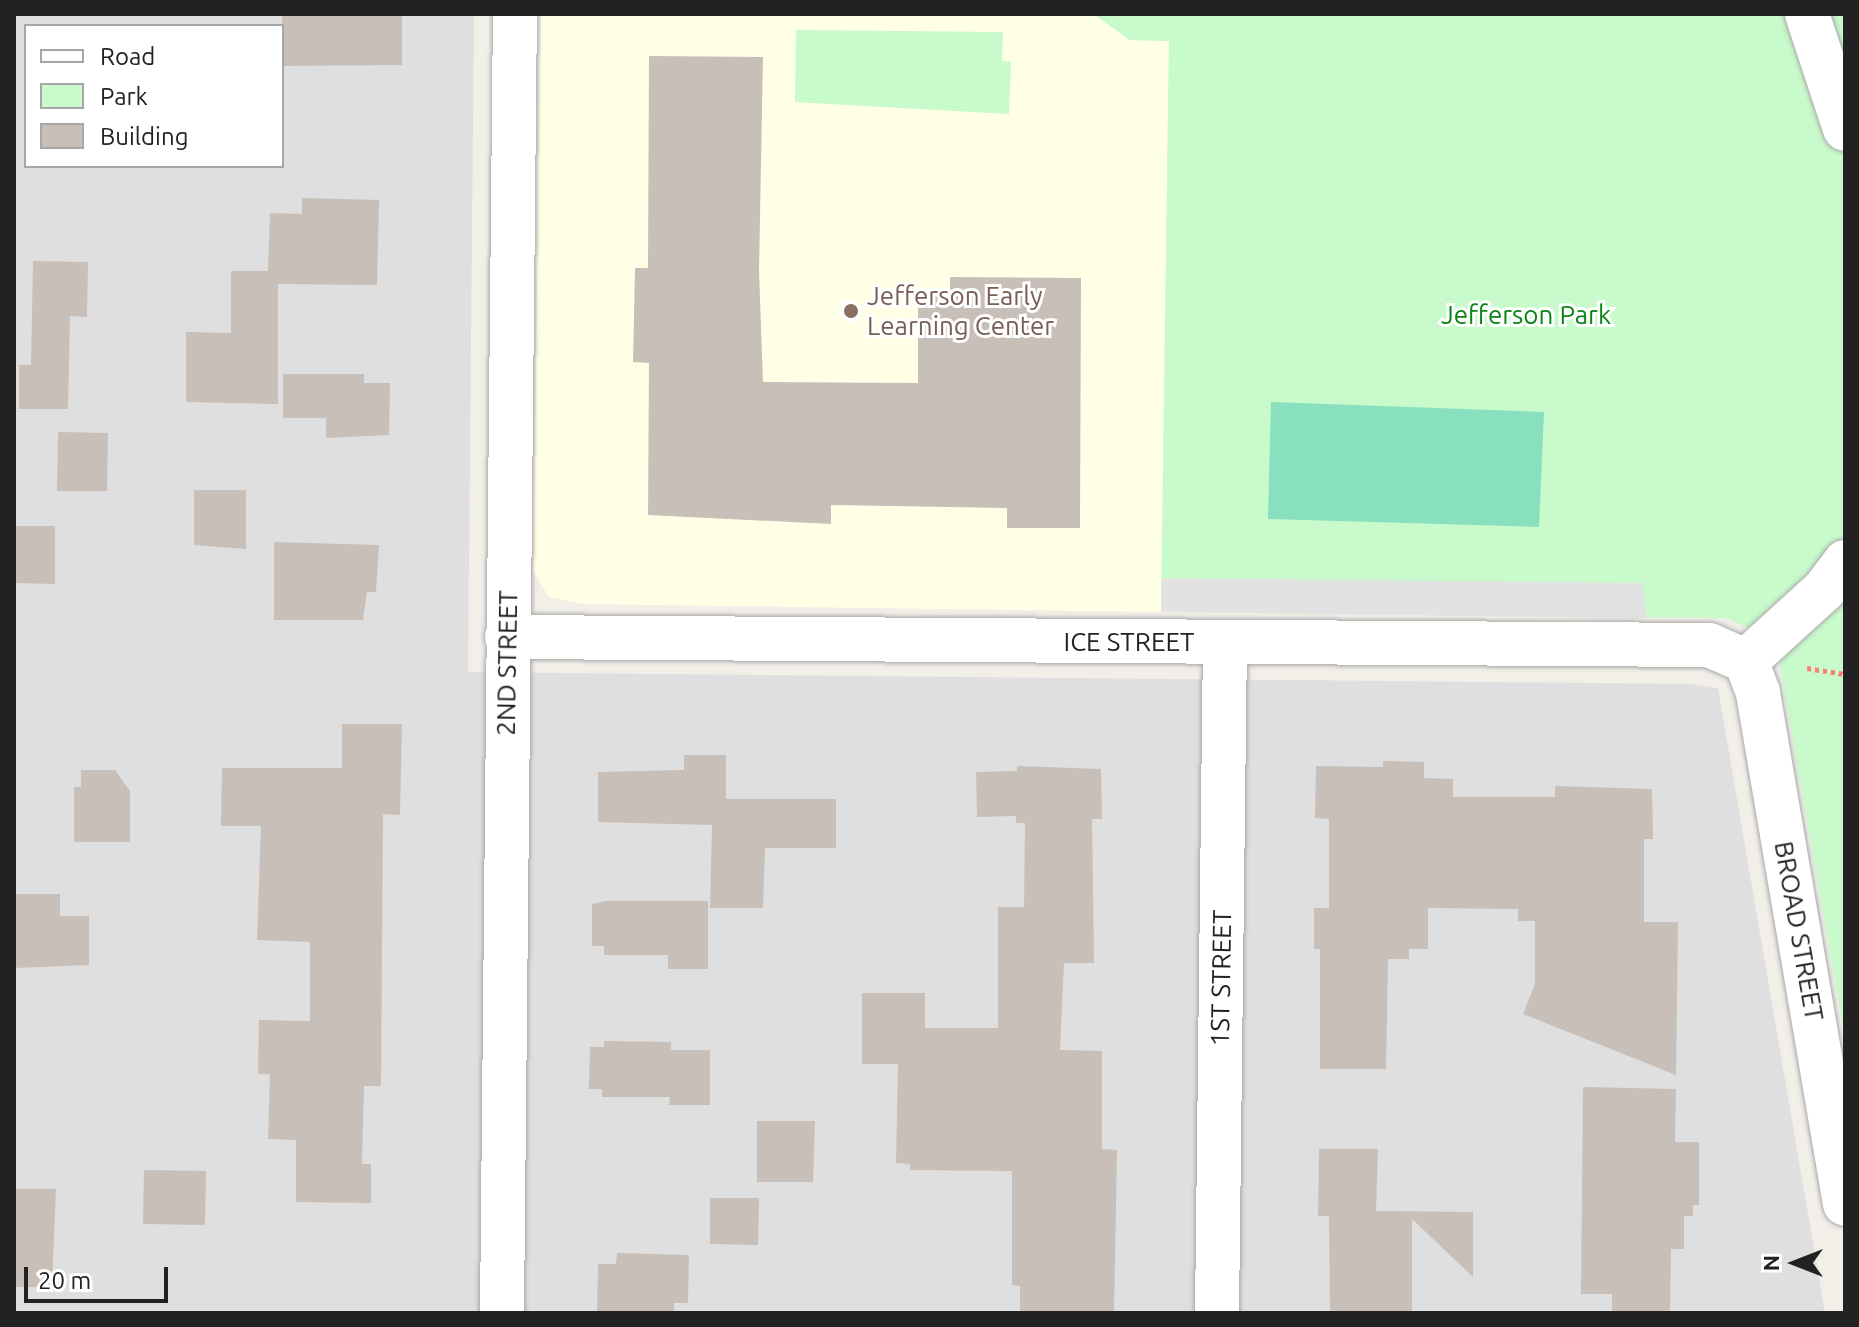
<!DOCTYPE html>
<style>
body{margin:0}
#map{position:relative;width:1859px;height:1327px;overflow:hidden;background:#f2efe9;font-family:Ubuntu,sans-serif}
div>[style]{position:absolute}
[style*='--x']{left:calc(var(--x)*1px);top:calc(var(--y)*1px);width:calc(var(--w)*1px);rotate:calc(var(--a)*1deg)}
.residential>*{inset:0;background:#e0dfdf}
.education>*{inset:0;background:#ffffe5}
.park>*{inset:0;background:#c8facc}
.pitch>*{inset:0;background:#88e0be}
.parking>*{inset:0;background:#e2e2e2}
.building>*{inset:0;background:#c7bfb8}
.path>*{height:5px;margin-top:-2.5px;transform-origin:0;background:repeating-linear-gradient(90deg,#fa8072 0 4px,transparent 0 8px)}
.roads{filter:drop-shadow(0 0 2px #a9a9a9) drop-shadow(0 0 2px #a9a9a9)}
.minor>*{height:44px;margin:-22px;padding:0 22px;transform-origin:22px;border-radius:22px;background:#fff}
.dots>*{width:22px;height:22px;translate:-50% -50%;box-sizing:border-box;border:4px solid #fff;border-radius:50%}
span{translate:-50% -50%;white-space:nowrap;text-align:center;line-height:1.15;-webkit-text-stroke:6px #fff;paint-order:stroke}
.education-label{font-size:26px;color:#785e54}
.left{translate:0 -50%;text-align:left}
.park-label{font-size:26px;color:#0c8416}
.street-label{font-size:26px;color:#222}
.frame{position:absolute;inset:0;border:16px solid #222;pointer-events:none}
.legend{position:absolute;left:24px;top:24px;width:260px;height:144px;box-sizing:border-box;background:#fff;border:2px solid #a7a7a7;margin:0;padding:10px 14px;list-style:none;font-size:24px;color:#222}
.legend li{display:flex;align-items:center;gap:16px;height:40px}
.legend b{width:40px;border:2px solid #a7a7a7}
.north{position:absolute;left:1755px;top:1223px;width:80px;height:80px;-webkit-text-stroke:6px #fff;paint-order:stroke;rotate:270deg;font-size:22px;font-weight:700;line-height:32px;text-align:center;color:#222}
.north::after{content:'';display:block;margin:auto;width:28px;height:36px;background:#222;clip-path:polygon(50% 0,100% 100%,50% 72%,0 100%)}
.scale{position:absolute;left:24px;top:1267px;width:144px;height:36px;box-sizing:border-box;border:4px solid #222;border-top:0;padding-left:10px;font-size:24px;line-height:28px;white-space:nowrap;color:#222;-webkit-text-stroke:6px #fff;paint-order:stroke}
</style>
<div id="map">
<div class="residential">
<div style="clip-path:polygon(evenodd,14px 14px,474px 14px,468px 672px,1691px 684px,1718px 688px,1825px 1313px,14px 1313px,14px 14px,26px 26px,282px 26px,282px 166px,26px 166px,26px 26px)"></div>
</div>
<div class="education">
<div style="clip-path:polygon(541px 14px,1093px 14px,1130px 40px,1169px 41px,1161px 612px,583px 604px,549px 597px,533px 571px)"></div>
</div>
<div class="park">
<div style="clip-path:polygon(1094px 14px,1845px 14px,1845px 1038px,1778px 654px,1744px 626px,1725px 618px,1161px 612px,1169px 41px,1130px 40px)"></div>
<div style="clip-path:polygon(796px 30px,1003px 32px,1002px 61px,1011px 62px,1009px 114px,795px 102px)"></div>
</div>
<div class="pitch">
<div style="clip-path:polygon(1271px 402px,1544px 412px,1539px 527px,1268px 519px)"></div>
</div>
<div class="parking">
<div style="clip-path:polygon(1162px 578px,1642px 583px,1647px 618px,1161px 612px)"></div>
</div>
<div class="building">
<div style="clip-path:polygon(282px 14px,402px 14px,402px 65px,282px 66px)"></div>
<div style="clip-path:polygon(649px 56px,763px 57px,759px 271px,763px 382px,918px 383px,918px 296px,950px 296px,950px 277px,1081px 278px,1080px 528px,1007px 528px,1007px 508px,831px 505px,831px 524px,648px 515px,649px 363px,633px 362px,635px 268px,648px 268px)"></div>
<div style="clip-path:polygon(302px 198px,379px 200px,377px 285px,278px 284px,278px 404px,186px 402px,186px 332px,231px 333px,231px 271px,268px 271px,270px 213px,302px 214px)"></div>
<div style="clip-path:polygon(33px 261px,88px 262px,87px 317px,70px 316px,68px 409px,19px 409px,19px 365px,31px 365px)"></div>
<div style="clip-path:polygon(283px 374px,364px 374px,364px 383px,390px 383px,389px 435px,326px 438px,326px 418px,283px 418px)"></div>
<div style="clip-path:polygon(58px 432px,108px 433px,107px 491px,57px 491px)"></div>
<div style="clip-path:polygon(194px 490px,246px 490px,246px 549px,194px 545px)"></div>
<div style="clip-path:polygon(14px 526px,55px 526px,55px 584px,14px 583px)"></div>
<div style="clip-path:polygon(274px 542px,379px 545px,376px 592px,367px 592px,363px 620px,274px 620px)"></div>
<div style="clip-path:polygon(342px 724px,402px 724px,400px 815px,383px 814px,381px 1086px,364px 1086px,362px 1164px,371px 1164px,371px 1203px,296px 1202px,296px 1140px,268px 1139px,270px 1074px,258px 1074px,259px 1020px,310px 1021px,310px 942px,257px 940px,261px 826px,221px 826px,222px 768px,342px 768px)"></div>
<div style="clip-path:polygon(684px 755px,726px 755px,726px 799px,836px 799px,836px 848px,765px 848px,763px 908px,710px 908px,712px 825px,598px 822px,598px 772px,684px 770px)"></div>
<div style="clip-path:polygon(1383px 761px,1424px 762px,1424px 778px,1453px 779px,1453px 797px,1555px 797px,1555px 786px,1652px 789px,1653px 839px,1644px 839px,1644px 922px,1678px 922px,1676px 1075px,1523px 1014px,1535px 984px,1535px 921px,1518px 921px,1518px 909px,1428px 908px,1428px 949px,1409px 949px,1409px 959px,1388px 959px,1386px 1069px,1320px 1069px,1320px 949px,1314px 949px,1314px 908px,1329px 908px,1329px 819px,1315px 818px,1316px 766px,1383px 767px)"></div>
<div style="clip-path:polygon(1017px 766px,1101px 769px,1102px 819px,1092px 819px,1094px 963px,1064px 963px,1060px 1050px,1102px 1051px,1102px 1149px,1117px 1150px,1114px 1313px,1020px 1313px,1020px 1286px,1012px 1285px,1012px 1171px,910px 1170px,910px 1164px,896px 1163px,898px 1064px,862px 1064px,862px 993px,925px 993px,925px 1028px,998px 1028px,998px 907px,1024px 907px,1025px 823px,1016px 823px,1016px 816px,977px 817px,976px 772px,1017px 771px)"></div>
<div style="clip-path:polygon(81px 770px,115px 770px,130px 791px,130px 842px,74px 842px,74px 787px,81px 787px)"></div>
<div style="clip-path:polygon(14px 894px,60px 894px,60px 916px,89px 916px,89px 965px,14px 968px)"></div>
<div style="clip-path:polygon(605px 901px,708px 901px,708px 969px,668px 969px,668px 955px,604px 955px,604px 946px,592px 946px,592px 904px)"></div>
<div style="clip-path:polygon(604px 1041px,671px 1042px,671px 1050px,710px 1050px,710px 1105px,669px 1105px,670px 1097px,602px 1097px,602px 1089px,589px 1089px,590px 1047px,604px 1047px)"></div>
<div style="clip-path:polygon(1583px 1087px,1676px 1089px,1675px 1142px,1699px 1142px,1699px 1205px,1693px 1205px,1693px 1216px,1684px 1216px,1684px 1249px,1671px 1249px,1670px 1313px,1612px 1313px,1612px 1294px,1581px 1294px)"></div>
<div style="clip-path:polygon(757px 1121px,815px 1121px,813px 1182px,757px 1182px)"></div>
<div style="clip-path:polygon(1319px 1149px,1378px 1149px,1376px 1211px,1473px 1212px,1473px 1277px,1412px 1219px,1412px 1312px,1330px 1311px,1329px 1216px,1318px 1216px)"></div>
<div style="clip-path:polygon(144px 1170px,206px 1171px,205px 1225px,143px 1224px)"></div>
<div style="clip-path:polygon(14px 1189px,56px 1189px,52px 1287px,14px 1287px)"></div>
<div style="clip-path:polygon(710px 1198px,759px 1198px,758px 1245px,710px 1244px)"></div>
<div style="clip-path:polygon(617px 1253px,689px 1255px,688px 1303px,674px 1303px,674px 1313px,597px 1313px,598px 1264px,616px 1264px)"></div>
</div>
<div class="path">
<div style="--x:1807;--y:668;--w:38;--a:9"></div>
</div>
<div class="roads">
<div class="minor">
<div style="--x:1807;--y:14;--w:121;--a:71.7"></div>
<div style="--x:507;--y:637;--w:1202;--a:0.38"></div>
<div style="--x:1709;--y:645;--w:40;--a:23.4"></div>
<div style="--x:1746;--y:661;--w:34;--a:69"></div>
<div style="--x:1758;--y:693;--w:518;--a:80.34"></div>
<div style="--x:1746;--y:661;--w:105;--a:-42.3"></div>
<div style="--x:1824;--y:590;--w:35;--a:-53"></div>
<div style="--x:502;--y:1313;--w:1299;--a:-89.43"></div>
<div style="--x:1217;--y:1313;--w:670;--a:-89.32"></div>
</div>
</div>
<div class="dots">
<div style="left:851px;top:311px;background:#8d6e63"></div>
</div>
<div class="education-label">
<span class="left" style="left:867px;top:311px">Jefferson Early<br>Learning Center</span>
</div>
<div class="park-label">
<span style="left:1526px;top:315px">Jefferson Park</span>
</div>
<div class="street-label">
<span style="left:1129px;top:642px">ICE STREET</span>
<span style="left:507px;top:663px;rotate:-89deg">2ND STREET</span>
<span style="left:1799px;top:931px;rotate:80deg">BROAD STREET</span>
<span style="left:1221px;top:978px;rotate:-89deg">1ST STREET</span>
</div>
<div class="frame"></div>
<ul class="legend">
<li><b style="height:10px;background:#fff"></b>Road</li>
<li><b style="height:22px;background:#c8facc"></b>Park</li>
<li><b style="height:22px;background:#c7bfb8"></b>Building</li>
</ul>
<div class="north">N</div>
<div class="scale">20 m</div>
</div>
